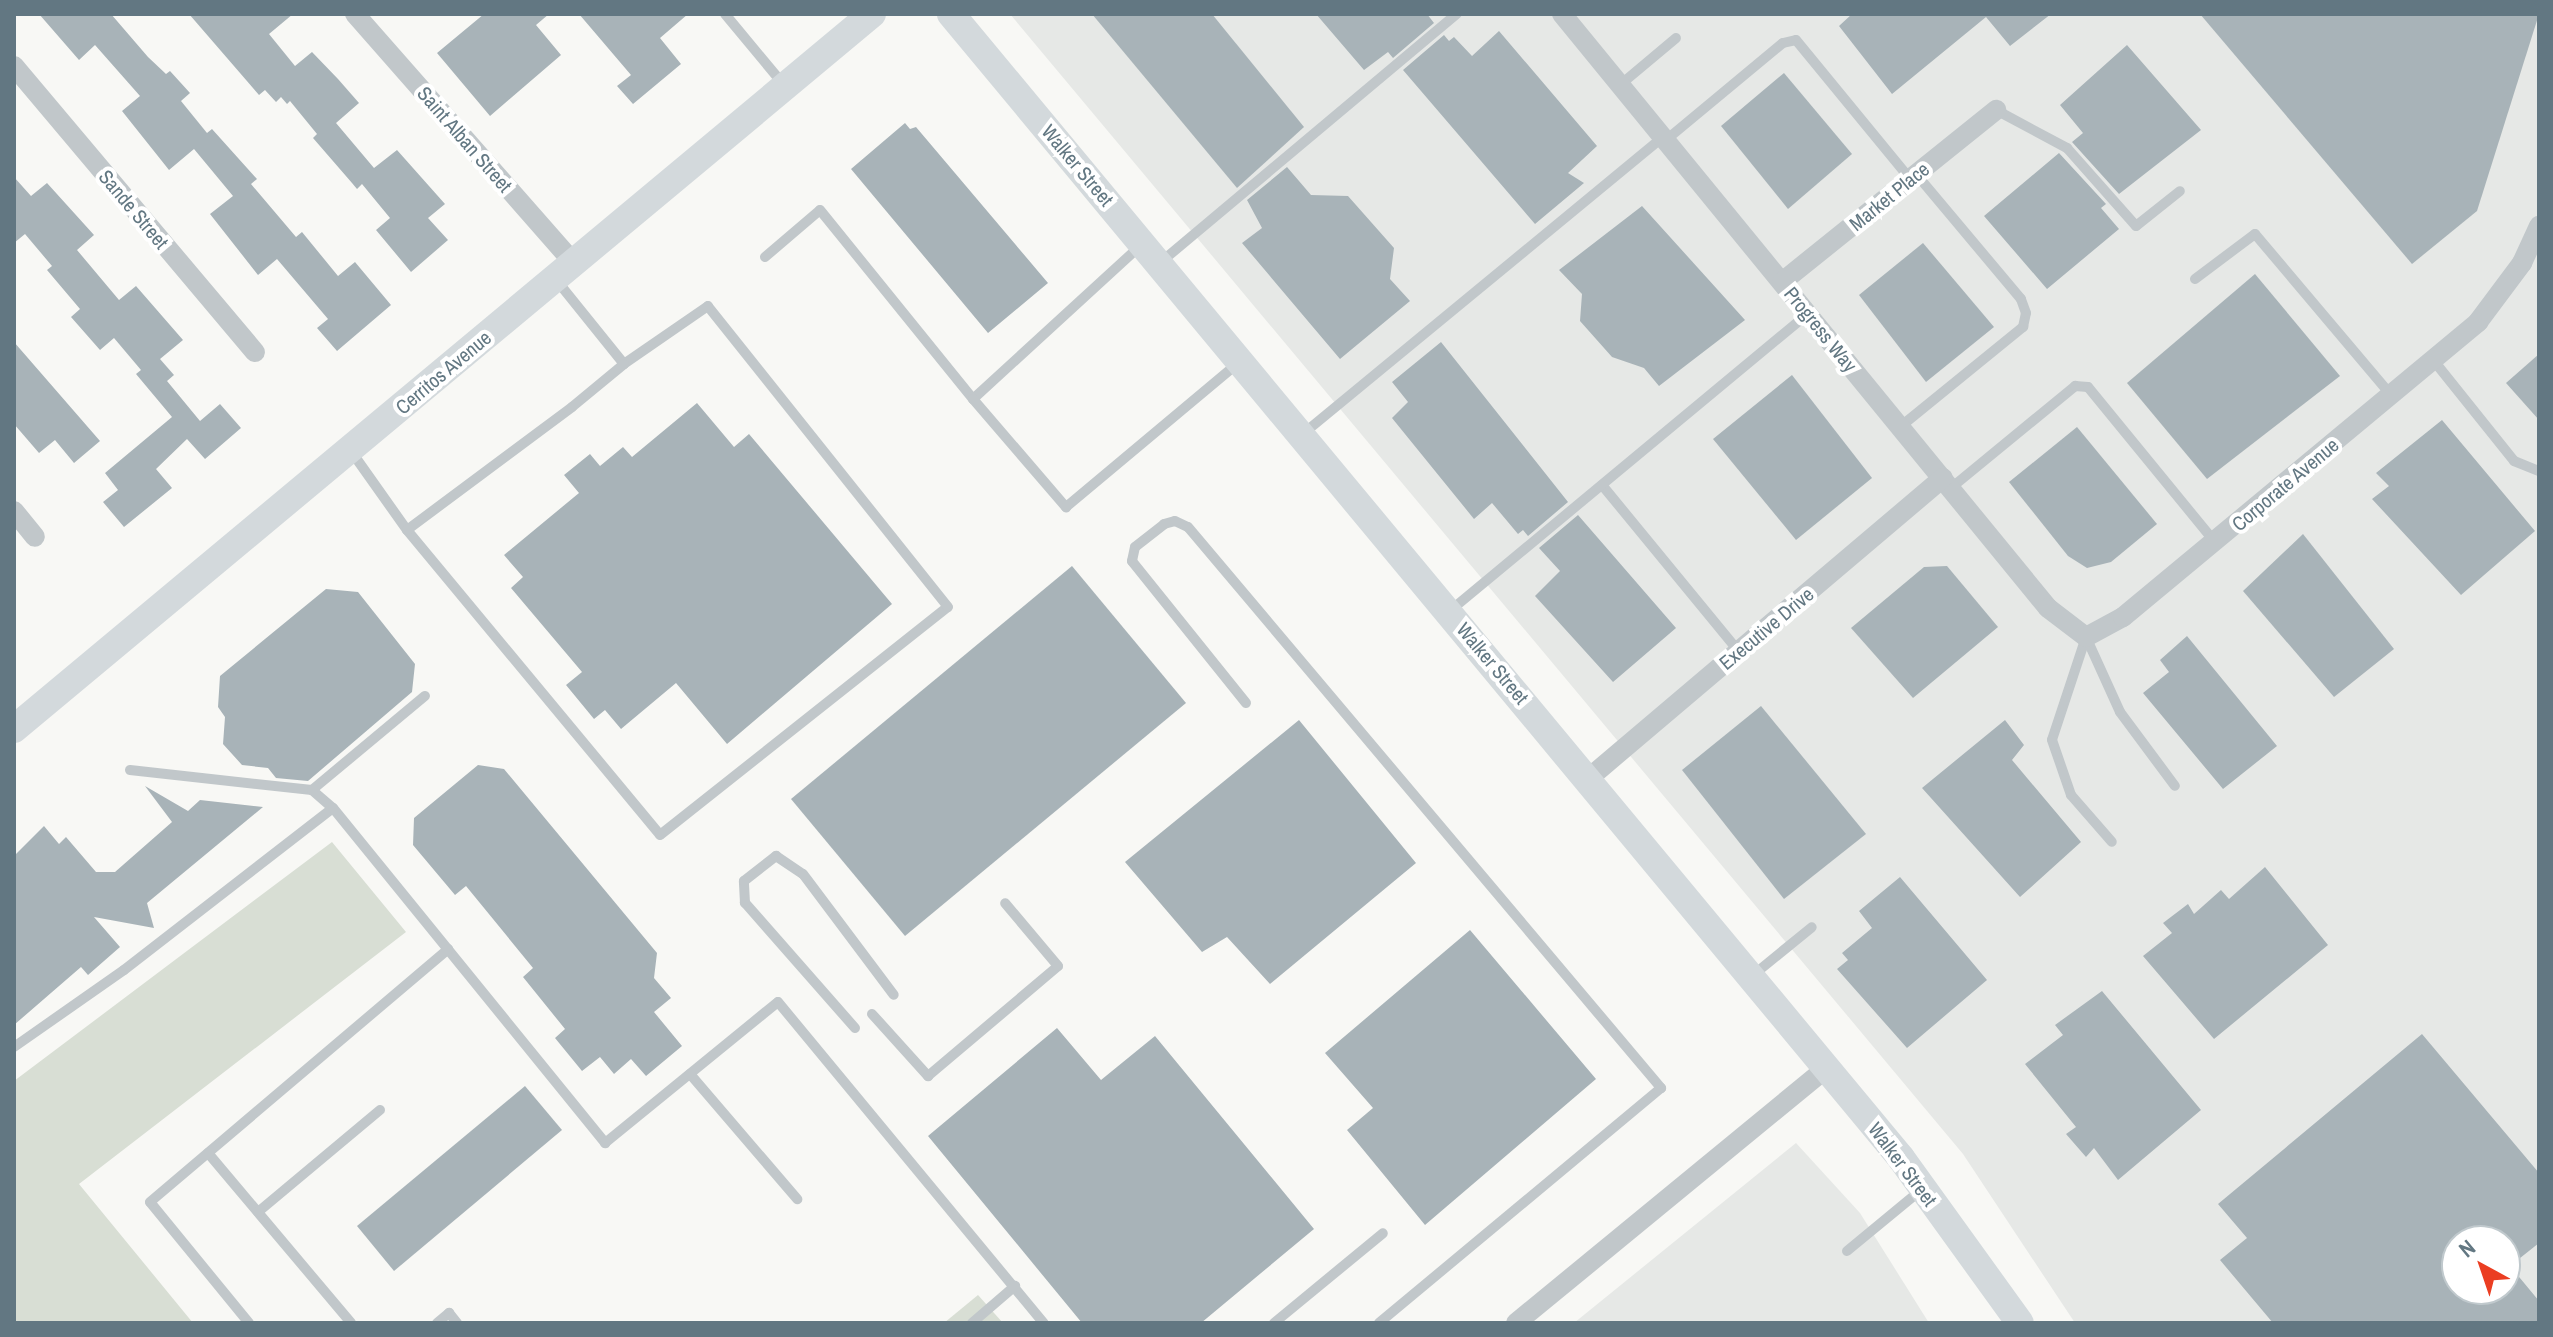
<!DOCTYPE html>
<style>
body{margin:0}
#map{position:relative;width:2553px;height:1337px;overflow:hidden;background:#f8f8f5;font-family:"Archivo Narrow",sans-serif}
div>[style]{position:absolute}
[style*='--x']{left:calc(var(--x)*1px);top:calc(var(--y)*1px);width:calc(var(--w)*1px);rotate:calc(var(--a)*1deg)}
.built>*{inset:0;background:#e6e8e6}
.green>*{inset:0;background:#d8ded4}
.building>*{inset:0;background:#a8b3b8}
.service>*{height:10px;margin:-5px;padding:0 5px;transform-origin:5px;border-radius:5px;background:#c1c7ca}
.minor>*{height:20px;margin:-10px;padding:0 10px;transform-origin:10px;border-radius:10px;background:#c1c7ca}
.secondary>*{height:28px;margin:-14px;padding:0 14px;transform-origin:14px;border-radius:14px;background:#d3d9dc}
span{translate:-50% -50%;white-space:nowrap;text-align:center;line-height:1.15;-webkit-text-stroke:8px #fff;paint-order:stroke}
.street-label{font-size:20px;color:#627782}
.frame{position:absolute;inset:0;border:16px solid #627782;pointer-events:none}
.north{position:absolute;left:2441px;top:1225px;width:80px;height:80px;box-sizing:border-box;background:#fff;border:2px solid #c0c9cd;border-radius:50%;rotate:320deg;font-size:22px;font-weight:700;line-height:32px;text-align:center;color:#627782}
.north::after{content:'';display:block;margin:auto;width:28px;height:36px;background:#eb3e22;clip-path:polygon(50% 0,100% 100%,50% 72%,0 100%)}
</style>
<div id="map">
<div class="built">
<div style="clip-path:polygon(evenodd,1010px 14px,2539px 14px,2539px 1323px,2075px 1323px,1963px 1154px,1010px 14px,2457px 1241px,2505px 1241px,2505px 1289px,2457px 1289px,2457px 1241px)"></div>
<div style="clip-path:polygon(1796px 1143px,1860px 1213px,1929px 1323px,1574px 1323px)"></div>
</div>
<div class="green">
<div style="clip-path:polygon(332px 842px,406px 932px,79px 1184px,193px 1323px,14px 1323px,14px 1081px)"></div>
<div style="clip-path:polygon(978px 1295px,1003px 1323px,944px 1323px)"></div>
</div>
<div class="building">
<div style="clip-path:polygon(39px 14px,111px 14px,148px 57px,166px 74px,170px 71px,190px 93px,181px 101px,207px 133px,212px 129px,257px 179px,251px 184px,296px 237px,302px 232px,338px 276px,355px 262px,391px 305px,337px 351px,317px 328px,328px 319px,277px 259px,258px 275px,210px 214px,233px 196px,194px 149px,169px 170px,122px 111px,140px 96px,95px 45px,79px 60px)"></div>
<div style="clip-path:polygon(189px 14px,293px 14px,269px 34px,295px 66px,312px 52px,338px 79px,359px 103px,336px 123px,374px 168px,397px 150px,445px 204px,428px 218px,448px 240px,411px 272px,376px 230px,390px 218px,362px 184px,357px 189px,352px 183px,313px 138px,317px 134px,290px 101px,287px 104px,281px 97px,276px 102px,265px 90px,259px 95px)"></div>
<div style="clip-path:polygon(484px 14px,549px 14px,536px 25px,561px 55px,490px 116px,437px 53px)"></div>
<div style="clip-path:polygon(579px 14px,688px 14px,660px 38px,681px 64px,633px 104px,617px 86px,631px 75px)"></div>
<div style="clip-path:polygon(1092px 14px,1212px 14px,1304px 127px,1237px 188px)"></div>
<div style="clip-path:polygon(1316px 14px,1427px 14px,1434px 23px,1393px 58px,1388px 52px,1364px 70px)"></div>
<div style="clip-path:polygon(1852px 14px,2051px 14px,2010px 46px,1986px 17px,1892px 94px,1839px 26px)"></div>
<div style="clip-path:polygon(2200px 14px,2539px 14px,2477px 211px,2412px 264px)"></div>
<div style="clip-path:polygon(1499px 31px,1597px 146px,1568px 173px,1584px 183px,1535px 224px,1403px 70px,1444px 35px,1449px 41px,1454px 37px,1472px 56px)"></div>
<div style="clip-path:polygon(2127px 45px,2201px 130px,2119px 194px,2072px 142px,2083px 133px,2060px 105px)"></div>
<div style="clip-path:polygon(1784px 73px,1852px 154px,1788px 209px,1721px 126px)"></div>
<div style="clip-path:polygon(905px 123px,910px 129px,916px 127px,1048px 283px,988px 333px,851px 169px)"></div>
<div style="clip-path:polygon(2059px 153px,2106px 204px,2101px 208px,2119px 229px,2047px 289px,1984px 216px)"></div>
<div style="clip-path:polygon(1287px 167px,1311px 195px,1348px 196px,1394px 248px,1390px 279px,1410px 301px,1340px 359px,1242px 243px,1262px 228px,1247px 200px)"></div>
<div style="clip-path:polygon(14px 177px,31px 196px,47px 183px,94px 235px,77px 250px,119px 300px,136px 286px,183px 340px,160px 359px,174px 375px,167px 381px,200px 421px,220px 404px,241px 428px,205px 459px,187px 439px,156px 469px,172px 488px,124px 527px,103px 502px,118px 490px,105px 473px,172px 417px,136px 374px,141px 370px,114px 338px,100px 350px,71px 317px,80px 309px,47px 270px,52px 266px,25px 234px,14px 243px)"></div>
<div style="clip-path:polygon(1642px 206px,1745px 320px,1659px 386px,1644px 368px,1612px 357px,1580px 321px,1582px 294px,1559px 270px)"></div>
<div style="clip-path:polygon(1923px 243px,1994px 327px,1926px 382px,1859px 295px)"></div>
<div style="clip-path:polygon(2255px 274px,2340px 376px,2207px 479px,2127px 383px)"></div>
<div style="clip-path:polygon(14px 342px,100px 441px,74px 463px,55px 440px,39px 453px,14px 424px)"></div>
<div style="clip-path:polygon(1441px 342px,1568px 502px,1528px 536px,1523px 530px,1518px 534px,1492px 503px,1474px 519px,1392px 418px,1408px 402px,1392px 382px)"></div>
<div style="clip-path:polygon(2539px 354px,2539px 420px,2506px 383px)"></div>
<div style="clip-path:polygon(1792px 375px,1872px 478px,1796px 540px,1713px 439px)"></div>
<div style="clip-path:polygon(697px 403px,734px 447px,749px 434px,892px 604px,727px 744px,676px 683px,621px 729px,605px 710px,594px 719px,566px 685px,582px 672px,511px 588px,523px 577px,504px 555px,579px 493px,564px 475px,590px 454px,600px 466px,623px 447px,632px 457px)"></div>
<div style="clip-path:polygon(2442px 420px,2535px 531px,2461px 595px,2372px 499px,2389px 486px,2376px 473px)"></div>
<div style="clip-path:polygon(2077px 427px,2157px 524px,2111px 562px,2087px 568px,2068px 556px,2009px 482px)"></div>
<div style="clip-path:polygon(1578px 515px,1676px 628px,1613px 682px,1535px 596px,1560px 571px,1539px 548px)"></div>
<div style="clip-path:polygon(2303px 534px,2394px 649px,2334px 697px,2243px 591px)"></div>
<div style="clip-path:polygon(1072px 566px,1186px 703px,905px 936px,791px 799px)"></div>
<div style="clip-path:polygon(1947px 566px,1998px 627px,1913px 698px,1851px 628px,1924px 567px)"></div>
<div style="clip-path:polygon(326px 589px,358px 592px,415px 664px,412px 692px,308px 781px,276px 778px,268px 768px,242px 765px,223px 744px,225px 717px,218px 707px,220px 676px)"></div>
<div style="clip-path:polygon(2187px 636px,2277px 746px,2223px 789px,2143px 693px,2169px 672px,2160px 660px)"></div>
<div style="clip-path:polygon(1761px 706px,1866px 834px,1784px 899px,1682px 770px)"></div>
<div style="clip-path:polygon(1299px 720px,1416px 863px,1270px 984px,1227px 937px,1202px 952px,1125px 862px)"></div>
<div style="clip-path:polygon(2005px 720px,2024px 745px,2012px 760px,2081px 842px,2020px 897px,1922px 788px)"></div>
<div style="clip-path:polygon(478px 765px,504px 769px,657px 953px,654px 978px,671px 998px,654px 1012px,682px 1046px,646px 1076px,631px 1059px,614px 1074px,600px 1057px,582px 1071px,555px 1038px,565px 1029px,523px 977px,533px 968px,466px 886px,455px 895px,413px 845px,414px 818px)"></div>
<div style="clip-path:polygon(145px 786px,188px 811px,200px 800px,263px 807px,147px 903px,154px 928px,94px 917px,120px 947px,88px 975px,81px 967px,14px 1025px,14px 856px,44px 826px,59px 844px,66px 837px,96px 872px,115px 872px,172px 822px)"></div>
<div style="clip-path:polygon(2265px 867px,2328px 945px,2214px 1039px,2143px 956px,2172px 933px,2163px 923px,2188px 904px,2194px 914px,2221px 890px,2229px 899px)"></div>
<div style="clip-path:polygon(1900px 877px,1987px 980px,1907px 1048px,1837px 969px,1848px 960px,1842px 953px,1872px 928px,1859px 911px)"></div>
<div style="clip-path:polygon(1470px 930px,1596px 1079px,1425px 1225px,1347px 1130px,1373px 1108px,1325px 1053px)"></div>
<div style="clip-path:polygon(2102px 991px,2201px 1110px,2118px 1180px,2094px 1148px,2086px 1157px,2066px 1134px,2076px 1127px,2025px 1064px,2063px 1035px,2055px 1025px)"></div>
<div style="clip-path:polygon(1057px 1028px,1101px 1080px,1155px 1036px,1314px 1229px,1201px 1323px,1082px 1323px,928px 1136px)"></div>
<div style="clip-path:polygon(evenodd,2422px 1034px,2539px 1173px,2539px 1243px,2510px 1266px,2539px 1301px,2539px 1323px,2273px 1323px,2220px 1260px,2247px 1238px,2218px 1204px,2422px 1034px,2457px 1241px,2505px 1241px,2505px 1289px,2457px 1289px,2457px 1241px)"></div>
<div style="clip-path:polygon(525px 1086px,562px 1130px,394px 1271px,357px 1226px)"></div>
</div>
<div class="service">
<div style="--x:725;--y:14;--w:92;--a:50.3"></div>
<div style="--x:1620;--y:85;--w:73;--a:-40"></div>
<div style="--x:1996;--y:110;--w:81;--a:28.2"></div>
<div style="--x:2067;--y:148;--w:104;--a:48.5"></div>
<div style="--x:2136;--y:226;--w:56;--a:-38.5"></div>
<div style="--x:1666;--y:140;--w:152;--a:-39.7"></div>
<div style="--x:1783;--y:43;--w:13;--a:-13"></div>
<div style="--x:1796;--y:40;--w:180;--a:50.6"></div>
<div style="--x:765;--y:257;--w:72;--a:-40.5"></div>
<div style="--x:820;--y:210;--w:243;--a:51"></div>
<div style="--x:973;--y:399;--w:226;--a:-42.5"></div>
<div style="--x:1161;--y:262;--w:386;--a:-40"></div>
<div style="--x:2195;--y:279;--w:75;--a:-36.9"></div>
<div style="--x:2255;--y:234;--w:211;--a:49.8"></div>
<div style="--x:2434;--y:361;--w:128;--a:51.3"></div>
<div style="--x:2514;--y:461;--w:27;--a:22"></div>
<div style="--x:973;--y:399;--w:143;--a:49.3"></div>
<div style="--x:1066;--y:507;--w:223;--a:-39.9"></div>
<div style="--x:1900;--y:427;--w:159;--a:-39.1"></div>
<div style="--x:2023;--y:327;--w:14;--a:-78"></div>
<div style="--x:2026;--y:313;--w:15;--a:-110"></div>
<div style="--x:2021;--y:299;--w:163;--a:-130"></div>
<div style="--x:1304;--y:433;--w:465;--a:-39.5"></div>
<div style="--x:351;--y:451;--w:97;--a:54.7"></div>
<div style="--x:407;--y:530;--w:396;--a:50.3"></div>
<div style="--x:660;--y:835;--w:367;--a:-38.4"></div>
<div style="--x:948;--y:607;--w:385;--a:-128.6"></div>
<div style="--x:708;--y:306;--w:102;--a:145.4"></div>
<div style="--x:624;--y:364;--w:107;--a:-128.9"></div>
<div style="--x:1602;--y:485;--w:216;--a:50.6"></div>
<div style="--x:1951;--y:488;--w:161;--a:-39.4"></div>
<div style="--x:2075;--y:386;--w:13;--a:4"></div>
<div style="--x:2088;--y:387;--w:200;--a:50.7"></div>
<div style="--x:407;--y:530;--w:206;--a:-36.7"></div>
<div style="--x:572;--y:407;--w:67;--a:-39.6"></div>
<div style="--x:1451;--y:610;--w:464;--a:-39.7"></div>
<div style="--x:2086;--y:637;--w:108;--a:108.3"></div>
<div style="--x:2052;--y:740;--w:58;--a:70.9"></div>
<div style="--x:2071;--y:795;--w:62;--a:48.9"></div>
<div style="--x:2086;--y:637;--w:82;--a:65.6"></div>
<div style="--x:2120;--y:712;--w:92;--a:53.4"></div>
<div style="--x:1246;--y:703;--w:182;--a:-128.8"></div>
<div style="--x:1132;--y:561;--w:14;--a:-78"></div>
<div style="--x:1135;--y:547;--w:37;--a:-38"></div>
<div style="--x:1164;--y:524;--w:11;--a:-15"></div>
<div style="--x:1175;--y:521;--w:14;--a:25"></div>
<div style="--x:1188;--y:527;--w:734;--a:49.86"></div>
<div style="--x:1661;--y:1088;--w:367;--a:140.2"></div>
<div style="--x:130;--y:770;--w:183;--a:6.3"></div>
<div style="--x:312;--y:790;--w:28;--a:41"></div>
<div style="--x:312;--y:790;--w:147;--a:-39.8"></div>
<div style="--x:1752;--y:976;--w:77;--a:-39.2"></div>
<div style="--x:872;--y:1014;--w:84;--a:47.9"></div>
<div style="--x:928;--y:1076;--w:170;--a:-40.2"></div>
<div style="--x:1058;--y:966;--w:82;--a:-130.1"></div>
<div style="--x:855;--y:1028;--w:167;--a:-131.3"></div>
<div style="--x:745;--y:903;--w:22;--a:-93"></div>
<div style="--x:744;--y:881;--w:41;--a:-38"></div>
<div style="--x:776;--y:856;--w:32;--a:34"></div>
<div style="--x:803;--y:874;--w:151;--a:53.1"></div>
<div style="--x:14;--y:1047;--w:134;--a:-35"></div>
<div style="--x:124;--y:970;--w:264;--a:-37.8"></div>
<div style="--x:333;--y:808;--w:432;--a:50.9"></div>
<div style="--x:605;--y:1143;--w:223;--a:-39.2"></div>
<div style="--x:778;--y:1002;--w:417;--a:50.4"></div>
<div style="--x:690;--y:1074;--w:165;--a:49.4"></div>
<div style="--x:208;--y:1153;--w:222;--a:49.9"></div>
<div style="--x:258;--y:1212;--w:159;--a:-39.9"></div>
<div style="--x:1847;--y:1251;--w:96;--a:-39.5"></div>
<div style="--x:249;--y:1323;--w:156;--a:-129.3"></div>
<div style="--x:150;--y:1202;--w:391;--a:-40.3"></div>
<div style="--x:437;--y:1323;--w:16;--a:-40"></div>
<div style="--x:449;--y:1313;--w:13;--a:51"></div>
<div style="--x:972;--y:1323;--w:57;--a:-40.7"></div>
<div style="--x:1274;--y:1323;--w:141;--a:-39.5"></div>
</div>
<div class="minor">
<div style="--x:355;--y:14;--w:332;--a:48.7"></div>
<div style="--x:1562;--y:14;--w:767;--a:50.71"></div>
<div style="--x:2048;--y:608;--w:48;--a:37.3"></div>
<div style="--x:2086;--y:637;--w:42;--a:-28.4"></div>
<div style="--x:2123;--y:617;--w:462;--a:-39.7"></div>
<div style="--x:2478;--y:322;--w:74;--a:-53.3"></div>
<div style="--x:2522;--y:263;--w:41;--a:-65.3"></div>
<div style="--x:14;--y:66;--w:374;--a:49.9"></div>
<div style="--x:1782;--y:282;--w:275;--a:-38.8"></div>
<div style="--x:14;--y:511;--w:33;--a:51"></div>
<div style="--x:1589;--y:778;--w:464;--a:-40.3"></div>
<div style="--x:1516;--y:1323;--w:401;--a:-39.4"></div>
</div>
<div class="secondary">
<div style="--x:951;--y:14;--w:1487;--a:50.29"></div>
<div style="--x:1901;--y:1158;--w:203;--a:54.2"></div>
<div style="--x:14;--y:729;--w:1117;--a:-39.81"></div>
</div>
<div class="street-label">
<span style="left:465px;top:139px;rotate:49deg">Saint Alban Street</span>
<span style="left:1078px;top:165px;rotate:50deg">Walker Street</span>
<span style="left:1889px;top:196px;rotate:-39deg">Market Place</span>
<span style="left:134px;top:209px;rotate:50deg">Sande Street</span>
<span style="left:1821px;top:329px;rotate:51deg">Progress Way</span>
<span style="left:443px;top:372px;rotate:-40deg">Cerritos Avenue</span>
<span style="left:2285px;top:484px;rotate:-40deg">Corporate Avenue</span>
<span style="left:1766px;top:628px;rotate:-40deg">Executive Drive</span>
<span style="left:1493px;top:663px;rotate:50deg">Walker Street</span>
<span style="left:1903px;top:1164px;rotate:53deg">Walker Street</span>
</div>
<div class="frame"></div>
<div class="north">N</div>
</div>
